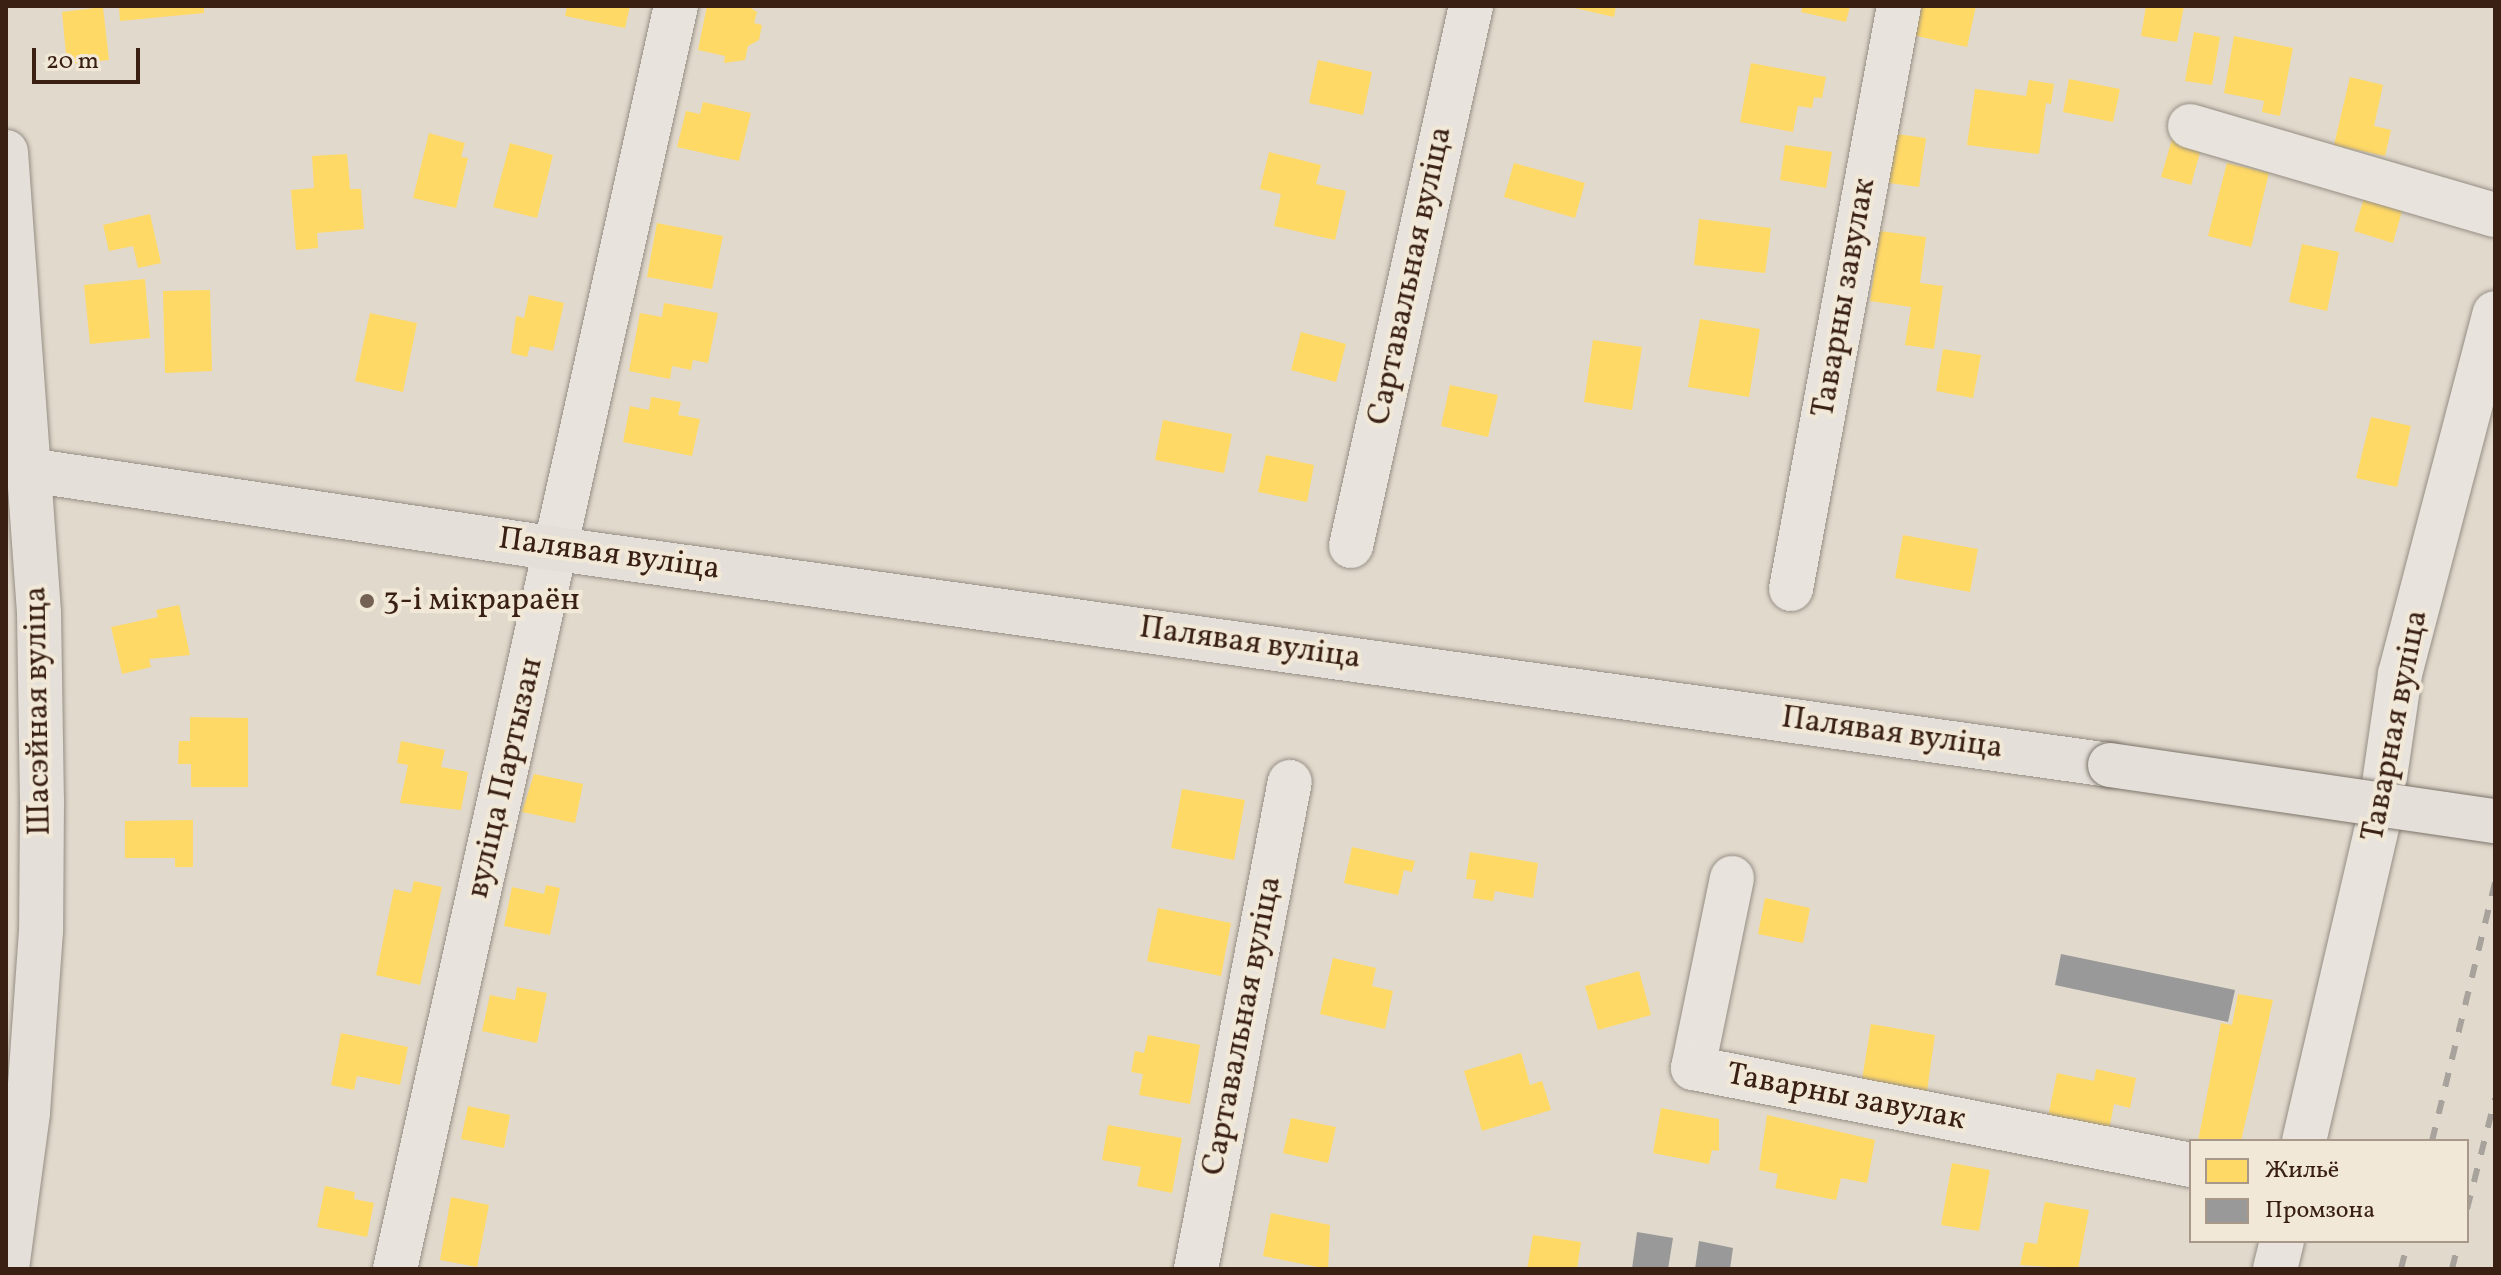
<!DOCTYPE html>
<meta charset="utf-8">
<style>
body{margin:0}
#map{position:relative;width:2501px;height:1275px;overflow:hidden;background:#e1d9cb;font-family:Vollkorn,serif}
div>[style]{position:absolute}
[style*='--x']{left:calc(var(--x)*1px);top:calc(var(--y)*1px);width:calc(var(--w)*1px);rotate:calc(var(--a)*1deg)}
.homes>*{inset:0;background:#ffd966}
.industry>*{inset:0;background:#999}
.roads{filter:drop-shadow(0 0 2px #968e85) drop-shadow(0 0 2px #968e85)}
.minor>*{height:44px;margin:-22px;padding:0 22px;transform-origin:22px;border-radius:22px;background:#e8e4dd}
.major>*{height:44px;margin:-22px;padding:0 22px;transform-origin:22px;border-radius:22px;background:#e4dfd8}
.rail>*{height:6px;margin-top:-3px;transform-origin:0;background:repeating-linear-gradient(90deg,#a7a29b 0 14px,transparent 0 28px)}
.bridges{filter:drop-shadow(0 0 2px #7d756c) drop-shadow(0 0 2px #7d756c)}
.major-bridge>*{height:44px;margin:-22px;padding:0 22px;transform-origin:22px;border-radius:22px;background:#e4dfd8}
.dots>*{width:22px;height:22px;translate:-50% -50%;box-sizing:border-box;border:4px solid #f1e8d8;border-radius:50%}
span{translate:-50% -50%;white-space:nowrap;text-align:center;line-height:1.15;-webkit-text-stroke:8px #f1e8d8;paint-order:stroke}
.street-label{font-size:32px;color:#392012}
.poi-label{font-size:32px;color:#392012}
.left{translate:0 -50%;text-align:left}
.frame{position:absolute;inset:0;border:8px solid #392012;pointer-events:none}
.legend{position:absolute;left:2189px;top:1139px;width:280px;height:104px;box-sizing:border-box;background:#f1e8d8;border:2px solid #a79889;margin:0;padding:10px 14px;list-style:none;font-size:24px;color:#392012}
.legend li{display:flex;align-items:center;gap:16px;height:40px}
.legend b{width:40px;border:2px solid #a79889}
.scale{position:absolute;left:32px;top:48px;width:108px;height:36px;box-sizing:border-box;border:4px solid #392012;border-top:0;padding-left:10px;font-size:24px;line-height:28px;white-space:nowrap;color:#392012;-webkit-text-stroke:6px #f1e8d8;paint-order:stroke}
</style>
<div id="map">
<div class="homes">
<div style="clip-path:polygon(119px 6px,204px 6px,204px 13px,120px 21px)"></div>
<div style="clip-path:polygon(567px 6px,630px 6px,625px 28px,565px 16px)"></div>
<div style="clip-path:polygon(707px 6px,748px 6px,757px 12px,754px 23px,762px 25px,759px 40px,748px 46px,745px 60px,724px 63px,725px 56px,698px 50px)"></div>
<div style="clip-path:polygon(1566px 6px,1616px 6px,1614px 17px)"></div>
<div style="clip-path:polygon(1803px 6px,1850px 6px,1846px 22px,1801px 12px)"></div>
<div style="clip-path:polygon(1918px 6px,1976px 6px,1967px 47px,1912px 35px)"></div>
<div style="clip-path:polygon(2146px 6px,2184px 6px,2177px 42px,2141px 36px)"></div>
<div style="clip-path:polygon(103px 7px,109px 60px,67px 64px,62px 12px)"></div>
<div style="clip-path:polygon(2194px 32px,2220px 37px,2212px 85px,2185px 81px)"></div>
<div style="clip-path:polygon(2234px 36px,2293px 48px,2280px 116px,2262px 112px,2264px 101px,2224px 93px)"></div>
<div style="clip-path:polygon(1318px 60px,1372px 72px,1363px 115px,1309px 103px)"></div>
<div style="clip-path:polygon(1751px 63px,1826px 77px,1822px 98px,1814px 97px,1812px 108px,1798px 106px,1793px 132px,1740px 122px)"></div>
<div style="clip-path:polygon(2350px 77px,2383px 85px,2374px 126px,2391px 130px,2385px 156px,2334px 145px)"></div>
<div style="clip-path:polygon(2069px 79px,2120px 89px,2113px 122px,2063px 112px)"></div>
<div style="clip-path:polygon(2029px 80px,2054px 84px,2051px 104px,2046px 103px,2039px 154px,1967px 145px,1975px 89px,2026px 96px)"></div>
<div style="clip-path:polygon(703px 102px,751px 113px,739px 161px,677px 147px,686px 111px,700px 114px)"></div>
<div style="clip-path:polygon(429px 133px,465px 143px,461px 157px,468px 158px,456px 208px,413px 198px)"></div>
<div style="clip-path:polygon(1889px 133px,1926px 138px,1919px 187px,1882px 182px)"></div>
<div style="clip-path:polygon(2173px 136px,2202px 145px,2191px 185px,2161px 177px)"></div>
<div style="clip-path:polygon(510px 143px,553px 155px,537px 218px,493px 207px)"></div>
<div style="clip-path:polygon(1785px 145px,1832px 152px,1826px 188px,1780px 180px)"></div>
<div style="clip-path:polygon(1269px 152px,1321px 165px,1316px 184px,1346px 191px,1335px 240px,1274px 226px,1281px 194px,1260px 189px)"></div>
<div style="clip-path:polygon(347px 154px,350px 189px,361px 189px,364px 229px,317px 233px,318px 248px,296px 250px,291px 190px,314px 188px,312px 156px)"></div>
<div style="clip-path:polygon(1514px 163px,1585px 183px,1575px 218px,1504px 197px)"></div>
<div style="clip-path:polygon(2227px 163px,2269px 173px,2251px 247px,2208px 236px)"></div>
<div style="clip-path:polygon(2367px 188px,2405px 200px,2393px 243px,2354px 231px)"></div>
<div style="clip-path:polygon(150px 214px,161px 263px,138px 268px,133px 246px,109px 251px,103px 225px)"></div>
<div style="clip-path:polygon(1699px 219px,1771px 228px,1765px 273px,1694px 265px)"></div>
<div style="clip-path:polygon(657px 223px,723px 236px,712px 289px,647px 277px)"></div>
<div style="clip-path:polygon(1880px 231px,1926px 237px,1920px 283px,1943px 286px,1934px 349px,1905px 345px,1911px 307px,1870px 301px)"></div>
<div style="clip-path:polygon(2302px 244px,2339px 252px,2327px 311px,2289px 302px)"></div>
<div style="clip-path:polygon(145px 279px,150px 338px,90px 344px,84px 285px)"></div>
<div style="clip-path:polygon(210px 290px,212px 371px,165px 373px,163px 291px)"></div>
<div style="clip-path:polygon(529px 295px,564px 303px,553px 351px,530px 346px,527px 357px,511px 353px,516px 316px,524px 318px)"></div>
<div style="clip-path:polygon(664px 303px,718px 313px,708px 363px,693px 360px,691px 370px,672px 366px,670px 379px,629px 371px,640px 313px,662px 317px)"></div>
<div style="clip-path:polygon(370px 313px,417px 323px,403px 392px,355px 381px)"></div>
<div style="clip-path:polygon(1700px 319px,1760px 329px,1749px 397px,1688px 387px)"></div>
<div style="clip-path:polygon(1301px 332px,1346px 344px,1336px 382px,1291px 370px)"></div>
<div style="clip-path:polygon(1593px 340px,1642px 347px,1632px 410px,1584px 402px)"></div>
<div style="clip-path:polygon(1943px 349px,1981px 355px,1973px 398px,1936px 391px)"></div>
<div style="clip-path:polygon(1450px 385px,1498px 395px,1488px 437px,1441px 426px)"></div>
<div style="clip-path:polygon(651px 397px,681px 402px,678px 415px,700px 419px,692px 456px,623px 442px,630px 406px,649px 410px)"></div>
<div style="clip-path:polygon(2371px 417px,2411px 426px,2397px 487px,2356px 478px)"></div>
<div style="clip-path:polygon(1163px 420px,1232px 434px,1224px 473px,1155px 460px)"></div>
<div style="clip-path:polygon(1266px 455px,1314px 465px,1307px 502px,1258px 492px)"></div>
<div style="clip-path:polygon(1903px 535px,1978px 549px,1970px 592px,1895px 578px)"></div>
<div style="clip-path:polygon(179px 605px,190px 655px,149px 659px,151px 667px,122px 674px,111px 627px,158px 617px,156px 610px)"></div>
<div style="clip-path:polygon(190px 717px,248px 718px,248px 787px,191px 787px,191px 764px,178px 764px,179px 741px,190px 741px)"></div>
<div style="clip-path:polygon(401px 741px,445px 750px,441px 767px,468px 772px,461px 810px,400px 803px,408px 765px,397px 763px)"></div>
<div style="clip-path:polygon(534px 774px,583px 784px,575px 823px,522px 812px)"></div>
<div style="clip-path:polygon(1182px 789px,1245px 800px,1234px 860px,1171px 848px)"></div>
<div style="clip-path:polygon(193px 820px,193px 867px,175px 867px,175px 858px,125px 858px,125px 821px)"></div>
<div style="clip-path:polygon(1352px 847px,1415px 861px,1412px 872px,1404px 870px,1398px 895px,1344px 883px)"></div>
<div style="clip-path:polygon(1470px 852px,1538px 863px,1533px 898px,1495px 891px,1493px 901px,1473px 898px,1476px 880px,1466px 879px)"></div>
<div style="clip-path:polygon(414px 881px,442px 887px,420px 985px,376px 975px,394px 889px,411px 893px)"></div>
<div style="clip-path:polygon(546px 885px,560px 888px,550px 935px,504px 926px,512px 887px,544px 894px)"></div>
<div style="clip-path:polygon(1765px 898px,1810px 908px,1803px 943px,1758px 934px)"></div>
<div style="clip-path:polygon(1158px 908px,1231px 923px,1221px 976px,1147px 961px)"></div>
<div style="clip-path:polygon(1333px 958px,1376px 968px,1372px 986px,1393px 991px,1385px 1029px,1320px 1014px)"></div>
<div style="clip-path:polygon(1639px 971px,1651px 1015px,1598px 1030px,1585px 986px)"></div>
<div style="clip-path:polygon(517px 987px,547px 993px,537px 1043px,482px 1031px,490px 995px,515px 1000px)"></div>
<div style="clip-path:polygon(2238px 994px,2273px 1000px,2241px 1141px,2198px 1141px,2221px 1023px,2232px 1025px)"></div>
<div style="clip-path:polygon(1871px 1024px,1935px 1035px,1927px 1091px,1862px 1080px)"></div>
<div style="clip-path:polygon(341px 1033px,408px 1047px,400px 1085px,357px 1076px,354px 1090px,331px 1085px)"></div>
<div style="clip-path:polygon(1148px 1035px,1200px 1045px,1190px 1104px,1139px 1095px,1143px 1074px,1131px 1072px,1135px 1051px,1144px 1053px)"></div>
<div style="clip-path:polygon(1521px 1053px,1530px 1085px,1542px 1081px,1551px 1110px,1482px 1131px,1464px 1071px)"></div>
<div style="clip-path:polygon(2096px 1069px,2136px 1078px,2130px 1108px,2114px 1104px,2109px 1130px,2048px 1117px,2057px 1073px,2094px 1081px)"></div>
<div style="clip-path:polygon(468px 1106px,510px 1115px,504px 1148px,461px 1139px)"></div>
<div style="clip-path:polygon(1661px 1108px,1719px 1119px,1719px 1151px,1712px 1150px,1709px 1164px,1653px 1153px)"></div>
<div style="clip-path:polygon(1767px 1115px,1875px 1140px,1867px 1183px,1841px 1178px,1836px 1200px,1775px 1188px,1778px 1174px,1759px 1170px)"></div>
<div style="clip-path:polygon(1291px 1118px,1336px 1127px,1328px 1163px,1283px 1153px)"></div>
<div style="clip-path:polygon(1108px 1125px,1182px 1138px,1172px 1193px,1137px 1186px,1141px 1167px,1102px 1160px)"></div>
<div style="clip-path:polygon(1952px 1163px,1990px 1170px,1979px 1231px,1941px 1225px)"></div>
<div style="clip-path:polygon(325px 1186px,355px 1192px,354px 1199px,374px 1203px,367px 1237px,317px 1227px)"></div>
<div style="clip-path:polygon(451px 1197px,489px 1205px,477px 1267px,440px 1260px)"></div>
<div style="clip-path:polygon(2045px 1202px,2089px 1210px,2078px 1269px,2020px 1265px,2025px 1242px,2037px 1244px)"></div>
<div style="clip-path:polygon(1271px 1213px,1330px 1225px,1328px 1269px,1263px 1256px)"></div>
<div style="clip-path:polygon(1533px 1235px,1581px 1242px,1577px 1269px,1527px 1269px)"></div>
</div>
<div class="industry">
<div style="clip-path:polygon(2061px 954px,2235px 990px,2228px 1022px,2055px 985px)"></div>
<div style="clip-path:polygon(1637px 1232px,1673px 1238px,1668px 1269px,1632px 1269px)"></div>
<div style="clip-path:polygon(1699px 1241px,1733px 1248px,1730px 1269px,1695px 1269px)"></div>
</div>
<div class="roads">
<div class="minor">
<div style="--x:2190;--y:126;--w:318;--a:16.3"></div>
<div style="--x:1351;--y:546;--w:553;--a:-77.47"></div>
<div style="--x:1791;--y:589;--w:593;--a:-79.51"></div>
<div style="--x:1732;--y:878;--w:194;--a:101.6"></div>
<div style="--x:1693;--y:1068;--w:507;--a:11.02"></div>
<div style="--x:2304;--y:1141;--w:332;--a:-76.9"></div>
<div style="--x:2379;--y:818;--w:146;--a:-81.7"></div>
<div style="--x:2400;--y:674;--w:373;--a:-75.3"></div>
<div style="--x:395;--y:1269;--w:1294;--a:-77.46"></div>
<div style="--x:1196;--y:1269;--w:496;--a:-79.1"></div>
<div style="--x:2275;--y:1269;--w:29;--a:-76"></div>
</div>
<div class="major">
<div style="--x:6;--y:152;--w:462;--a:85.9"></div>
<div style="--x:39;--y:613;--w:188;--a:89.1"></div>
<div style="--x:42;--y:801;--w:130;--a:90.4"></div>
<div style="--x:41;--y:931;--w:182;--a:94.1"></div>
<div style="--x:28;--y:1113;--w:157;--a:97.7"></div>
<div style="--x:29;--y:470;--w:534;--a:8.51"></div>
<div style="--x:557;--y:549;--w:1568;--a:7.92"></div>
</div>
</div>
<div class="rail">
<div style="--x:2432;--y:1141;--w:266;--a:-76.3"></div>
<div style="--x:2467;--y:1209;--w:114;--a:-75.7"></div>
<div style="--x:2401;--y:1269;--w:29;--a:-76"></div>
<div style="--x:2452;--y:1269;--w:29;--a:-76"></div>
</div>
<div class="bridges">
<div class="major-bridge">
<div style="--x:2110;--y:765;--w:389;--a:8.3"></div>
</div>
</div>
<div class="dots">
<div style="left:367px;top:601px;background:#746153"></div>
</div>
<div class="street-label">
<span style="left:1411px;top:276px;rotate:-78deg">Сартавальная вуліца</span>
<span style="left:1845px;top:298px;rotate:-80deg">Таварны завулак</span>
<span style="left:609px;top:555px;rotate:8deg">Палявая вуліца</span>
<span style="left:1250px;top:644px;rotate:8deg">Палявая вуліца</span>
<span style="left:39px;top:711px;rotate:-91deg">Шасэйная вуліца</span>
<span style="left:2396px;top:726px;rotate:-79deg">Таварная вуліца</span>
<span style="left:1892px;top:734px;rotate:8deg">Палявая вуліца</span>
<span style="left:506px;top:778px;rotate:-77deg">вуліца Партызан</span>
<span style="left:1243px;top:1026px;rotate:-79deg">Сартавальная вуліца</span>
<span style="left:1846px;top:1098px;rotate:11deg">Таварны завулак</span>
</div>
<div class="poi-label">
<span class="left" style="left:383px;top:601px">3-і мікрараён</span>
</div>
<div class="frame"></div>
<ul class="legend">
<li><b style="height:22px;background:#ffd966"></b>Жильё</li>
<li><b style="height:22px;background:#999"></b>Промзона</li>
</ul>
<div class="scale">20 m</div>
</div>
